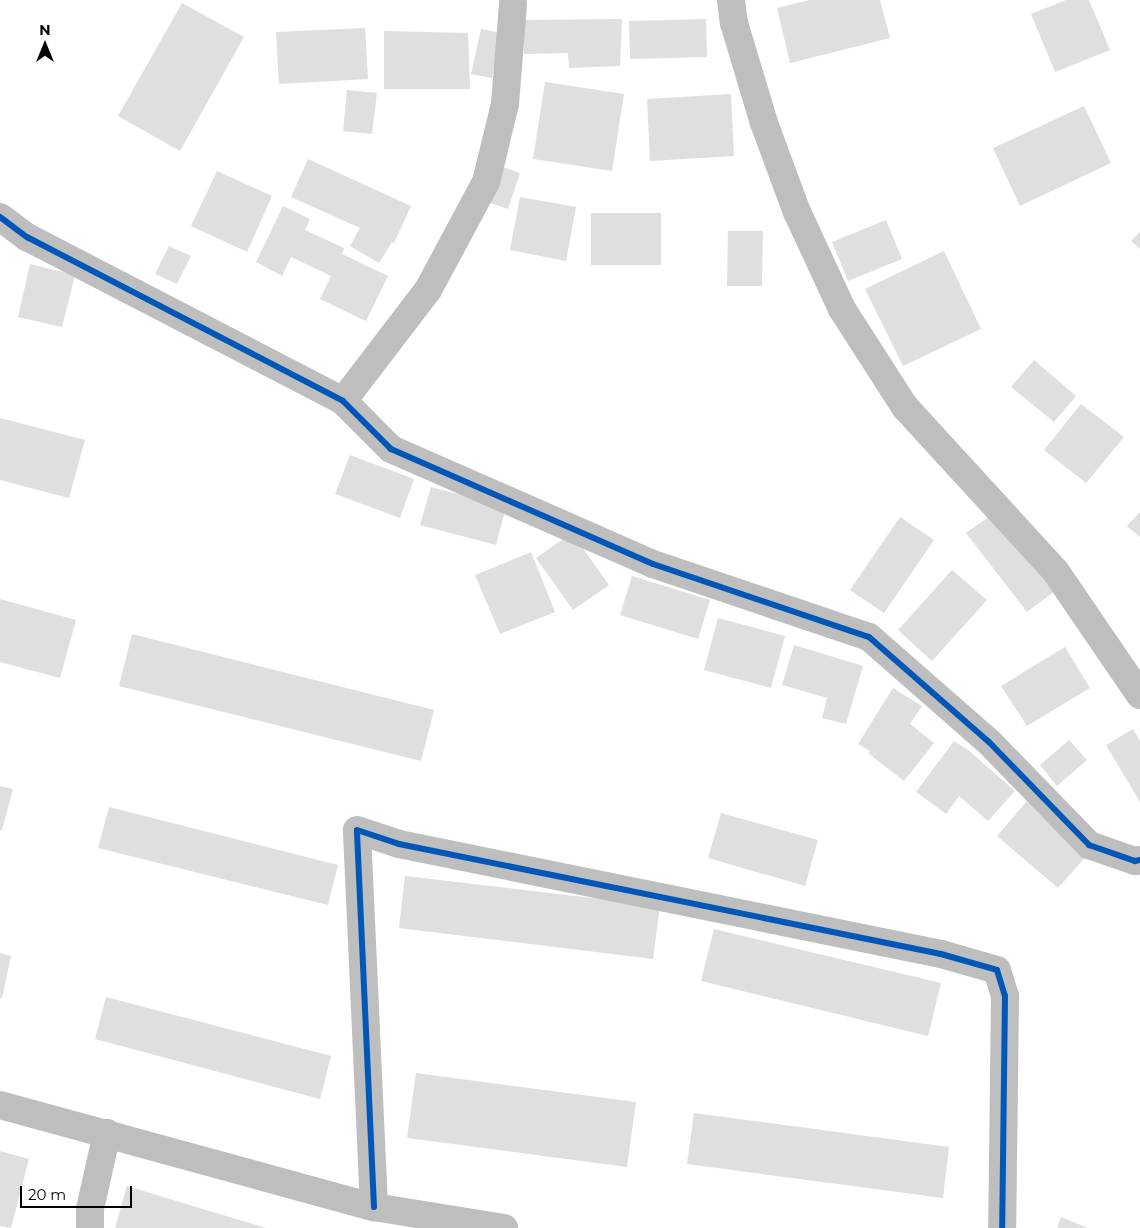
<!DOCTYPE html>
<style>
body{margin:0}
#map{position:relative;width:1140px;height:1228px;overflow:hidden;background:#fff;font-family:Montserrat,sans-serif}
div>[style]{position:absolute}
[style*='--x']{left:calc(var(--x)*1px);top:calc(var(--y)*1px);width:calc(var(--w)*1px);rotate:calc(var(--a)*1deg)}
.building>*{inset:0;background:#dfdfdf}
.minor>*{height:28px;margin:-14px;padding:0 14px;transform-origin:14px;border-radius:14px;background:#bebebe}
.cycleway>*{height:6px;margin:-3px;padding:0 3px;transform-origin:3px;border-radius:3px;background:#0057b8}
span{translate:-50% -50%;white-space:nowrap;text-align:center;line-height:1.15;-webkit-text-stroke:4px #fff;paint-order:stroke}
.north{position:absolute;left:20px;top:20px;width:50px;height:50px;-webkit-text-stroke:4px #fff;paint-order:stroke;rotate:0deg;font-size:14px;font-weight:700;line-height:20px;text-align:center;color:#000}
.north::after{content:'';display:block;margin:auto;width:18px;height:22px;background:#000;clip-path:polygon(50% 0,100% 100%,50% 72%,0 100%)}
.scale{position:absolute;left:20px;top:1186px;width:112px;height:22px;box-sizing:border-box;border:2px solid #000;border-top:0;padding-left:6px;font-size:15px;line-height:18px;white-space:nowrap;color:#000;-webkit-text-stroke:4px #fff;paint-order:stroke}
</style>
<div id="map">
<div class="building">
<div style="clip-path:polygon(810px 0,880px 0,890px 38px,790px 63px,777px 8px)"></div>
<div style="clip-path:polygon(1066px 0,1089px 0,1110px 50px,1055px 72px,1031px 14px)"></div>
<div style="clip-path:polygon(182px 3px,244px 37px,180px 151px,118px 116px)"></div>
<div style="clip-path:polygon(622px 19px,620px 66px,569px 68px,568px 53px,524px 54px,524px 20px)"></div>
<div style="clip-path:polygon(706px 19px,707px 57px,630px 59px,629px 21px)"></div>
<div style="clip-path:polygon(365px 28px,368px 79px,279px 84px,276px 32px)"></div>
<div style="clip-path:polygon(481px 29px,501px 33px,492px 78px,471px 74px)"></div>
<div style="clip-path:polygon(384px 31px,468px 33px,470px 89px,384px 89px)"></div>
<div style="clip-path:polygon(545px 82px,624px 94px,612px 171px,533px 159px)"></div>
<div style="clip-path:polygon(347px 90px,377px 93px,372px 134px,343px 131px)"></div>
<div style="clip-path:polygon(731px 94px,734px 156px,650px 161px,647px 99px)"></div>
<div style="clip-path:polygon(1084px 106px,1111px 163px,1020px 206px,993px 148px)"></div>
<div style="clip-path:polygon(308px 159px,411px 206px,394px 243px,392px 242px,379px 263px,350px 246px,360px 228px,291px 197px)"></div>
<div style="clip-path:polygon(500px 166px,520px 173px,508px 209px,487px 202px)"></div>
<div style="clip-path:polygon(217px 171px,272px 196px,247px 252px,191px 226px)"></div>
<div style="clip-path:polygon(520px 197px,576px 207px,566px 261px,510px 250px)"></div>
<div style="clip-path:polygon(283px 206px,310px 219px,305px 230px,344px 248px,342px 254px,388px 276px,366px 321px,320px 299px,331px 276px,291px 257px,282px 276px,256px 262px)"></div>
<div style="clip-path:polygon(591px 213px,661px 213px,661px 265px,591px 265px)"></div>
<div style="clip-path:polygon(886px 220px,902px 259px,848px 281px,832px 242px)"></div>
<div style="clip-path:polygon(728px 231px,763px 231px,762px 286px,727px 286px)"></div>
<div style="clip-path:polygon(1140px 232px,1140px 249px,1131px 241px)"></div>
<div style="clip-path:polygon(169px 246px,191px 256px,177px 284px,155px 274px)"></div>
<div style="clip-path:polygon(944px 251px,981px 329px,903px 366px,865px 289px)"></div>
<div style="clip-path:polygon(30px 264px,75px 275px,62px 327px,18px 317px)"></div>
<div style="clip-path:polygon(1034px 360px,1076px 396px,1054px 422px,1011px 387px)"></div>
<div style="clip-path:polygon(1081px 404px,1124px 437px,1086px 483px,1044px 450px)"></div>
<div style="clip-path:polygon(0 418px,85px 440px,69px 498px,0 480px)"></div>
<div style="clip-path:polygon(350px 455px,414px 479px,400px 518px,335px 494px)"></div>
<div style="clip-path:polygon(431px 487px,506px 507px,496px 545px,420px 525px)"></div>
<div style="clip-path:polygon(1140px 512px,1140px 537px,1127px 526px)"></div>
<div style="clip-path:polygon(994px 513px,1055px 591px,1027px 612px,966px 533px)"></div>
<div style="clip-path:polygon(900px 517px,934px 540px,884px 613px,850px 590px)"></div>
<div style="clip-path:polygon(572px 533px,609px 585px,573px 610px,536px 558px)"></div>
<div style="clip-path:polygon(531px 552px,555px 612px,500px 634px,475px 575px)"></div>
<div style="clip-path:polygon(952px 570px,987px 600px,932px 661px,898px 630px)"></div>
<div style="clip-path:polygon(632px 576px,710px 600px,698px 639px,620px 615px)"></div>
<div style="clip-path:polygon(0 599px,76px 620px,60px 678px,0 662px)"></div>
<div style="clip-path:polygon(718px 618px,785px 636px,771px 688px,704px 670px)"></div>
<div style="clip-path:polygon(132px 634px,434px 710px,421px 761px,119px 686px)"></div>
<div style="clip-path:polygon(794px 645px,863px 666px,846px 724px,822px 718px,827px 698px,782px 685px)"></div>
<div style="clip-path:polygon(1065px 647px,1090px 688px,1027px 726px,1001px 686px)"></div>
<div style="clip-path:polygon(893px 688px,922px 706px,910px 724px,934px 743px,904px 781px,868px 753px,870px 751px,858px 744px)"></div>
<div style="clip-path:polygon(1133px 729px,1140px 741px,1140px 802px,1106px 745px)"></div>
<div style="clip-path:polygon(1069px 740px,1087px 760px,1057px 786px,1040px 765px)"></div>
<div style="clip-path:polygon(954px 741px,968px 750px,1015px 791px,988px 821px,959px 796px,946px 814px,916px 792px)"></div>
<div style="clip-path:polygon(0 786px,13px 789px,2px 830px,0 830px)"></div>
<div style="clip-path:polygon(1027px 801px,1089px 853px,1058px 888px,997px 836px)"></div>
<div style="clip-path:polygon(109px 807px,338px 865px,328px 905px,98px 848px)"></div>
<div style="clip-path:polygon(721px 813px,818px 840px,805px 886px,708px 858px)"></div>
<div style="clip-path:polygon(405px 876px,660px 906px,653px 959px,399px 928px)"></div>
<div style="clip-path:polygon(714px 929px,941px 983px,928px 1036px,701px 981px)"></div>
<div style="clip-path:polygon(0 953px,11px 956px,2px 998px,0 998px)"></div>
<div style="clip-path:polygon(106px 997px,331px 1056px,320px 1099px,95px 1039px)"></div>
<div style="clip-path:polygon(416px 1073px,636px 1102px,627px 1167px,407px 1138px)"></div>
<div style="clip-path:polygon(694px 1113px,949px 1147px,943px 1198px,687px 1164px)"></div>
<div style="clip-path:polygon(0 1151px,29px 1159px,11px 1228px,0 1226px)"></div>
<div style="clip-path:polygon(127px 1186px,266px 1228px,115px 1228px)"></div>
<div style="clip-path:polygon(1061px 1217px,1088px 1228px,1057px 1228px)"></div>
</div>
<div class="minor">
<div style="--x:731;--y:0;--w:23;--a:83"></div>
<div style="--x:734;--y:23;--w:104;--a:73.3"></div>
<div style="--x:764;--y:123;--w:95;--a:69.7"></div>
<div style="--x:797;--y:212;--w:107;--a:65.1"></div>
<div style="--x:842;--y:309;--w:117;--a:57.3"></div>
<div style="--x:905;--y:407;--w:224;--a:47.5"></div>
<div style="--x:1056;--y:572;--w:149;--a:55.7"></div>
<div style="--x:0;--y:217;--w:34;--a:37"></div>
<div style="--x:27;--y:237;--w:356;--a:27.4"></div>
<div style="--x:343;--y:401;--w:68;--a:45"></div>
<div style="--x:391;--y:449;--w:286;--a:23.7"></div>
<div style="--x:653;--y:564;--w:228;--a:18.7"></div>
<div style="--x:869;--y:637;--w:159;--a:41.2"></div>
<div style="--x:989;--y:742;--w:144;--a:45.8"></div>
<div style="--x:1089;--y:845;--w:49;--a:19.2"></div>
<div style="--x:1135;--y:861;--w:5;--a:-11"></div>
<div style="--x:343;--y:401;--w:140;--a:-52.6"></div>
<div style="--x:428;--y:290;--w:123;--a:-61.8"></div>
<div style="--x:486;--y:182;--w:80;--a:-76.3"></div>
<div style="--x:505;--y:104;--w:100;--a:-85.4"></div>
<div style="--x:0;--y:1105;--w:388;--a:15.3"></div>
<div style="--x:374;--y:1207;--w:132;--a:9.2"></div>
<div style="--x:374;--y:1207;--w:377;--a:-92.6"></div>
<div style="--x:357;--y:830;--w:44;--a:18.4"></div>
<div style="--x:399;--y:844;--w:553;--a:11.47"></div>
<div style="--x:941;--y:954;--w:58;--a:15.9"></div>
<div style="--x:997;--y:970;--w:27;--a:73"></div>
<div style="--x:1005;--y:996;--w:232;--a:90.7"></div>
<div style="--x:90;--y:1228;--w:19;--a:-90"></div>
<div style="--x:90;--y:1209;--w:78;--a:-77.4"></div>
</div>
<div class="cycleway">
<div style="--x:0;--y:217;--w:34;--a:37"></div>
<div style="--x:27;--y:237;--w:356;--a:27.4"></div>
<div style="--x:343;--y:401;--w:68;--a:45"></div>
<div style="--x:391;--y:449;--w:286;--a:23.7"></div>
<div style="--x:653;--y:564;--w:228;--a:18.7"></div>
<div style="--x:869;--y:637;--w:159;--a:41.2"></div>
<div style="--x:989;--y:742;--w:144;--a:45.8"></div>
<div style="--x:1089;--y:845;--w:49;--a:19.2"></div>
<div style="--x:1135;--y:861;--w:5;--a:-11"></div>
<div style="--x:374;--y:1207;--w:377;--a:-92.6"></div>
<div style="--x:357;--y:830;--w:44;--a:18.4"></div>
<div style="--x:399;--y:844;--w:553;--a:11.47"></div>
<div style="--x:941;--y:954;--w:58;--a:15.9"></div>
<div style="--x:997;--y:970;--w:27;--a:73"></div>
<div style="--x:1005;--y:996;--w:232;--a:90.7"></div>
</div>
<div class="north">N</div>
<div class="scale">20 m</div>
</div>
